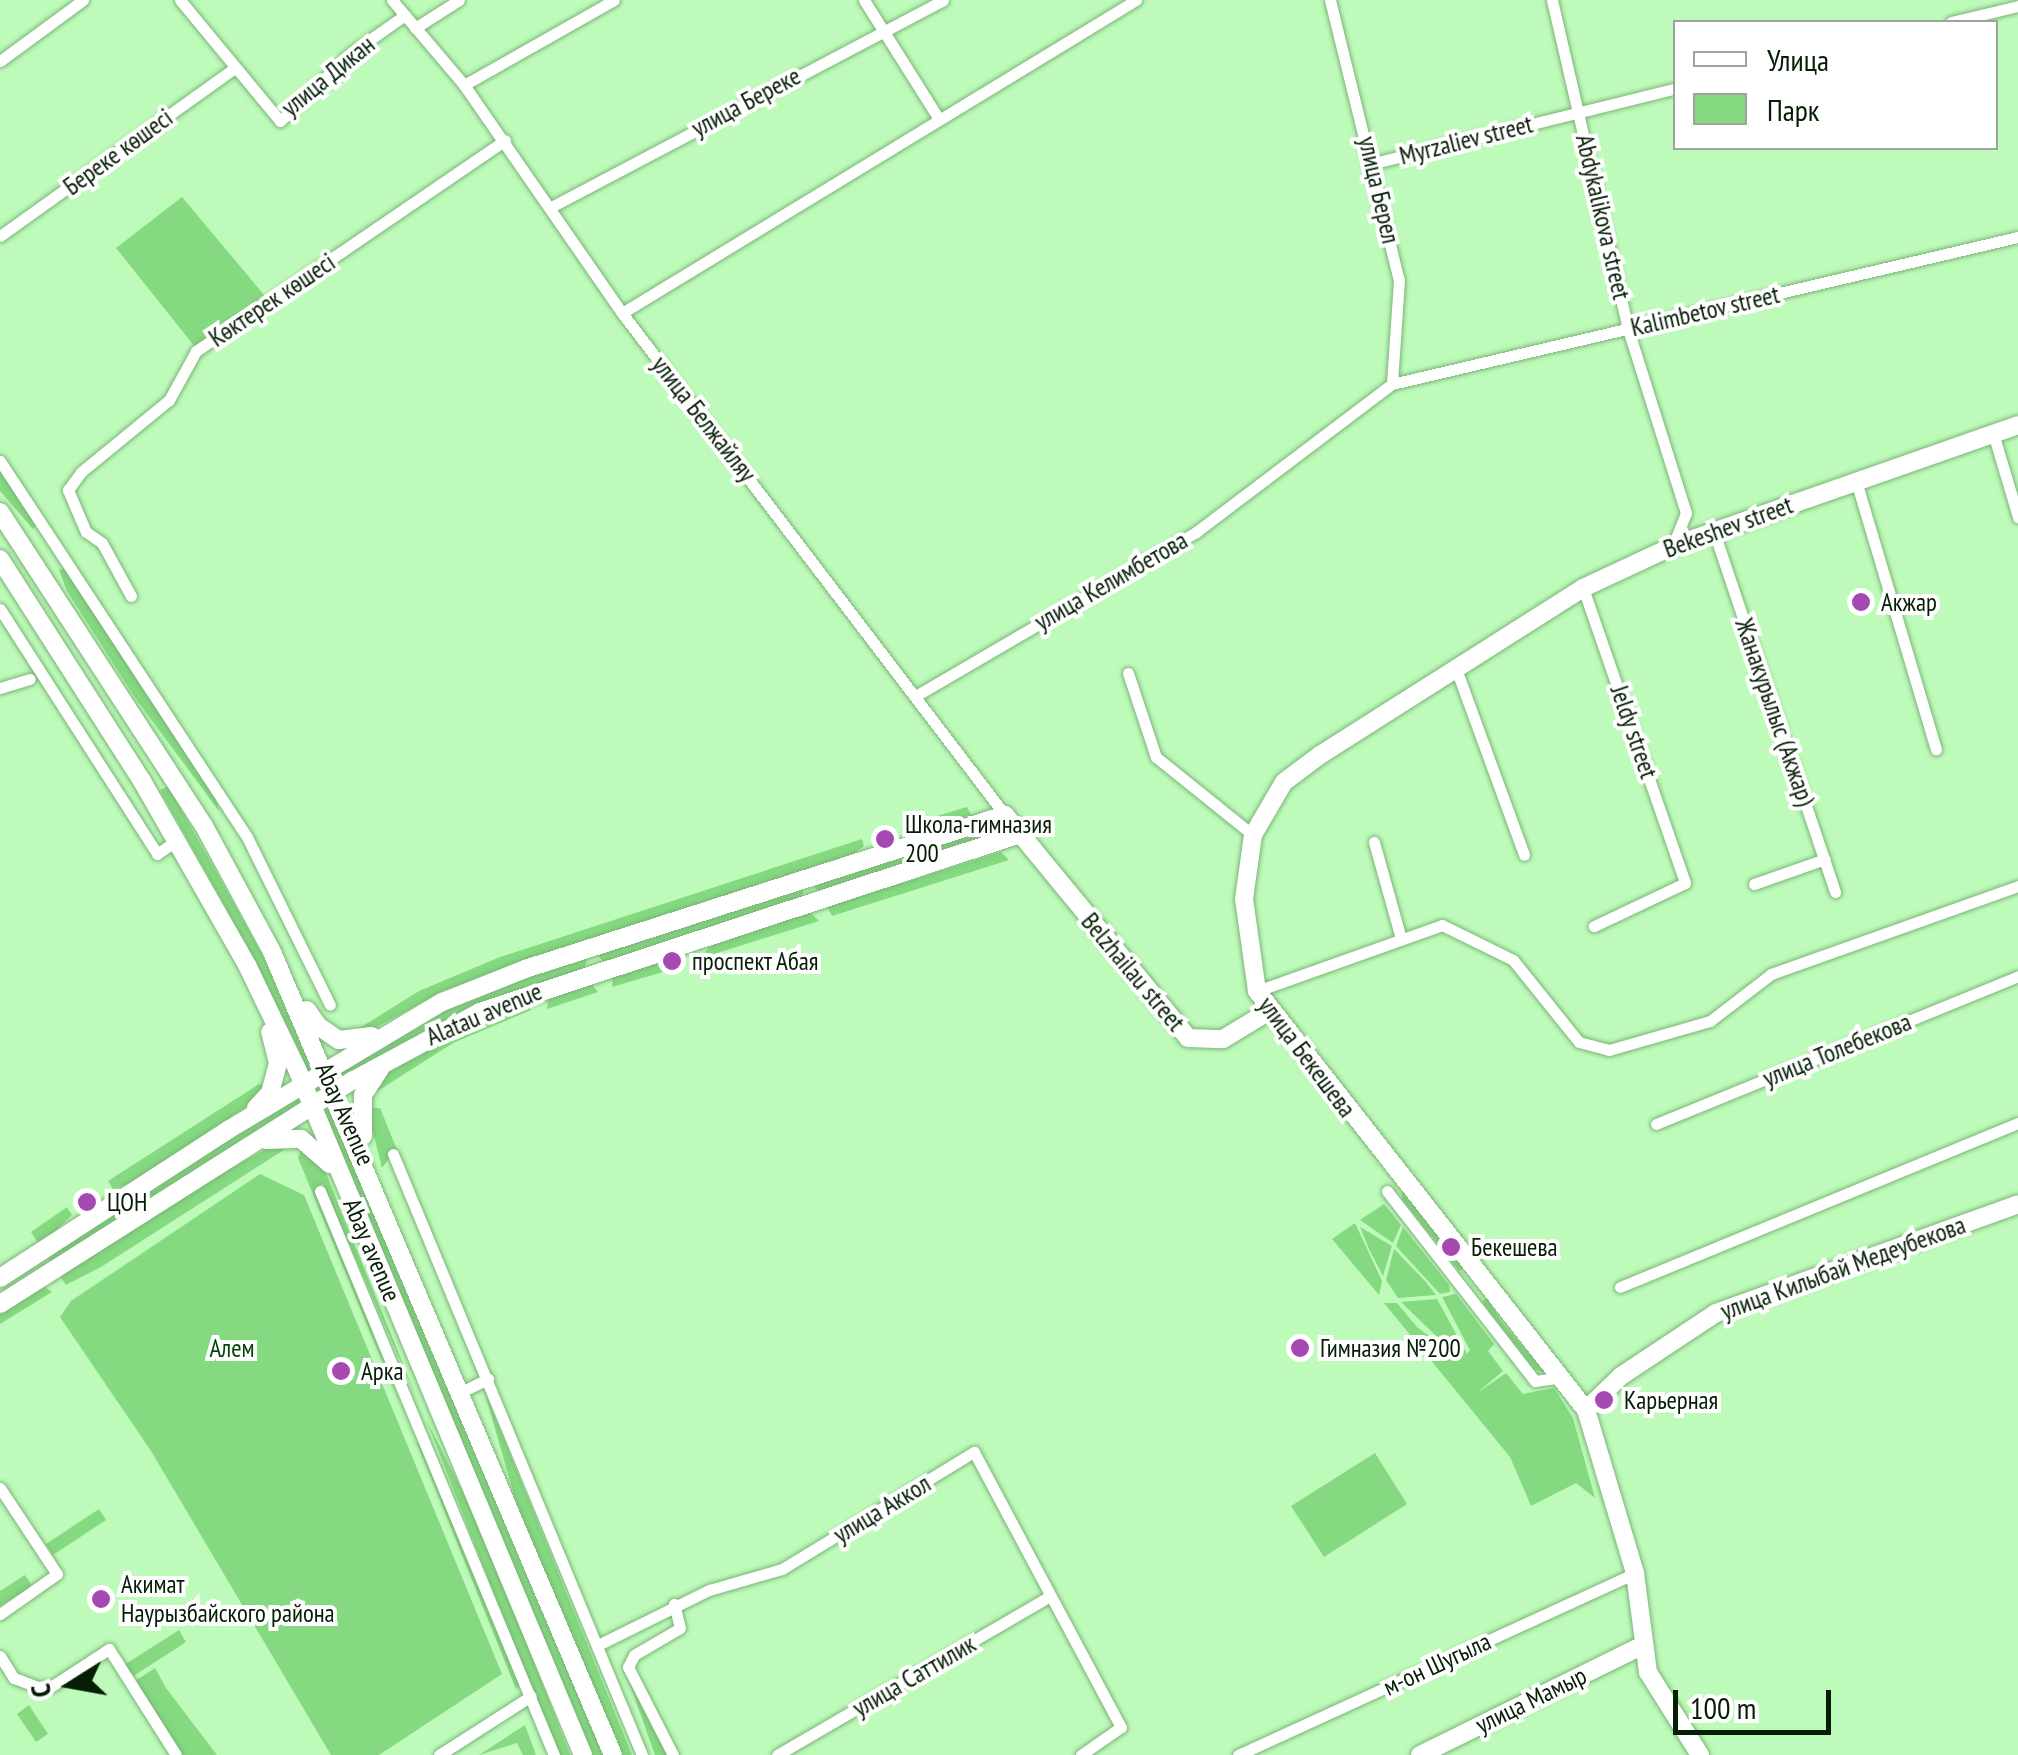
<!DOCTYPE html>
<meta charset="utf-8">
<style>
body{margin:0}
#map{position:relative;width:2018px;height:1755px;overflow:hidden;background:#befbba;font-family:"PT Sans Narrow",sans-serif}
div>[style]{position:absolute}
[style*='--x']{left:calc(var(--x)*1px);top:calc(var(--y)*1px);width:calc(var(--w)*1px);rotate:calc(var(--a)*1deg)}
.green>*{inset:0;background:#85d980}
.roads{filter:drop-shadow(0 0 2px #7ab477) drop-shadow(0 0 2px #7ab477)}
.street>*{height:11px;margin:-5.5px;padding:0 5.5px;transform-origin:5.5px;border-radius:5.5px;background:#fff}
.secondary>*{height:18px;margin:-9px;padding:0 9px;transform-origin:9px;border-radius:9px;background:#fff}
.dots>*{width:28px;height:28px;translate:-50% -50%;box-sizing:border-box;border:5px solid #fff;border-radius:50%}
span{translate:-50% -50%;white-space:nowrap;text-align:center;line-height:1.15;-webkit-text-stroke:8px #fff;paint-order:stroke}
.street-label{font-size:25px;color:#061d06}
.poi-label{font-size:25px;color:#061d06}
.left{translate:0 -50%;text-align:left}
.park-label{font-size:25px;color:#054407}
.legend{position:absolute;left:1673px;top:20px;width:325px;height:130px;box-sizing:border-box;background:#fff;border:2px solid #9ba59b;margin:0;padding:12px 18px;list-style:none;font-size:30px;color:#061d06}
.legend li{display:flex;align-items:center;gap:20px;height:50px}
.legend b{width:50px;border:2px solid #9ba59b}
.north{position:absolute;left:20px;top:1635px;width:100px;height:100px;-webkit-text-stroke:8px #fff;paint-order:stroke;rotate:259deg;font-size:28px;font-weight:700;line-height:40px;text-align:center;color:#061d06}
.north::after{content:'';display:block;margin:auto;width:35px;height:45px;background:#061d06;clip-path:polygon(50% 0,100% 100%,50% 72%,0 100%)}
.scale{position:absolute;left:1673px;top:1690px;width:158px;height:45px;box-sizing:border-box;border:5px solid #061d06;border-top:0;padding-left:12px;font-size:30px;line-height:35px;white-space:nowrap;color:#061d06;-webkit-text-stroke:8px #fff;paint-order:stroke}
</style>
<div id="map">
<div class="green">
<div style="clip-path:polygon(182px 197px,270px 302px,195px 347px,116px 248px)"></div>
<div style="clip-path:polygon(0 468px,37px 525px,33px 529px,0 491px)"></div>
<div style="clip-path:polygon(65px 568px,215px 796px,219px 811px,136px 699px,67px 591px,59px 570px)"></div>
<div style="clip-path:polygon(168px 786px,263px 956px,314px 1072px,307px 1072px,255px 960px,160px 790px)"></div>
<div style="clip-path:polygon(967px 807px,972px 817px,936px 829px,913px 831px,910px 824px)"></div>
<div style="clip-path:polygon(988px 827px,996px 837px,819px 892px,813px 885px)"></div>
<div style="clip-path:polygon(862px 839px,864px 846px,855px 853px,443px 991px,373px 1029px,350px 1034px,419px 991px,500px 957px)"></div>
<div style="clip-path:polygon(1001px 852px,1009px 860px,832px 916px,827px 907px)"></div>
<div style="clip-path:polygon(803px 888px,803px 897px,604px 962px,596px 954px)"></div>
<div style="clip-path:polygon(810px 912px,819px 921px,708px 956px,705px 952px,721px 935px)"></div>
<div style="clip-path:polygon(587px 958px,585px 968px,427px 1029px,345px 1079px,338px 1073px,399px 1031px,472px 996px)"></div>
<div style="clip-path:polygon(655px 962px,663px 972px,612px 987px,613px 975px)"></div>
<div style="clip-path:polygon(590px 982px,598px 992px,547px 1009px,548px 999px)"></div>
<div style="clip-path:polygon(526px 1005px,531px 1010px,453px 1043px,373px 1094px,379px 1078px,402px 1061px)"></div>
<div style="clip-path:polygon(259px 1084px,267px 1086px,250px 1104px,137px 1181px,113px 1189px,108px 1181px)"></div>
<div style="clip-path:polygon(296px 1097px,301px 1106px,53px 1265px,47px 1256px)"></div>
<div style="clip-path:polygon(328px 1103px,542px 1601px,603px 1755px,593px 1755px,323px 1110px)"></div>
<div style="clip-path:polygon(367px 1108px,380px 1108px,490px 1378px,394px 1152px,382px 1168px)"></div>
<div style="clip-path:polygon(276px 1144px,293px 1144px,101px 1267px,66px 1285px,59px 1275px,174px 1199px)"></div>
<div style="clip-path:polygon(303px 1145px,321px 1161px,418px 1401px,323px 1184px,316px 1187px,402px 1409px,298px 1158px)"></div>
<div style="clip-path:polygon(260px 1174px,304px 1195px,502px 1674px,379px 1755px,331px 1755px,151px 1451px,60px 1317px,71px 1301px)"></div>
<div style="clip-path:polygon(1402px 1190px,1463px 1268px,1459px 1271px,1402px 1199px)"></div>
<div style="clip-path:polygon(1384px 1204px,1401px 1225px,1393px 1243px,1360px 1220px)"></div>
<div style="clip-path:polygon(67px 1207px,72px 1215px,40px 1246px,31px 1232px)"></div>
<div style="clip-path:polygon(1355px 1223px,1382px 1281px,1379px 1295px,1332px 1239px)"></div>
<div style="clip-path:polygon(1360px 1227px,1392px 1246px,1383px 1276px,1369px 1249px)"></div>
<div style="clip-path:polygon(1403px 1227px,1449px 1285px,1450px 1292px,1440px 1294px,1396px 1246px)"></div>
<div style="clip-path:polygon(1394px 1249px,1425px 1281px,1436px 1295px,1398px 1298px,1386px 1280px)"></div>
<div style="clip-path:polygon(43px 1286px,52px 1292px,0 1324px,0 1312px)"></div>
<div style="clip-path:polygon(1456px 1294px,1494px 1344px,1488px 1351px,1503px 1371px,1477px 1393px,1506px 1373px,1523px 1394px,1554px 1388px,1573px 1418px,1595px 1498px,1576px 1483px,1531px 1506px,1510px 1457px,1384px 1303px,1397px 1303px,1417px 1327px,1460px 1359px,1401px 1302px,1437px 1299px,1467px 1354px,1470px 1350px,1442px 1297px)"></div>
<div style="clip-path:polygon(1487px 1298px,1502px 1322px,1545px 1372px,1535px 1370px,1482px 1302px)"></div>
<div style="clip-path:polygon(484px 1390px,632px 1755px,621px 1755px,521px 1520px)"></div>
<div style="clip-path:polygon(426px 1419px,484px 1534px,570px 1755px,557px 1755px)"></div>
<div style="clip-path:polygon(421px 1441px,520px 1686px,516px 1689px,417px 1443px)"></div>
<div style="clip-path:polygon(1375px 1453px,1407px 1504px,1324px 1557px,1291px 1506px)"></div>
<div style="clip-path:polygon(99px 1509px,106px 1520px,53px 1555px,46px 1544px)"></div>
<div style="clip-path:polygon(25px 1575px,32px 1586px,0 1606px,0 1591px)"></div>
<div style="clip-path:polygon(179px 1630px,186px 1642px,132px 1677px,124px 1665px)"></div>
<div style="clip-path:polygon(622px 1662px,669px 1755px,655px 1755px)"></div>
<div style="clip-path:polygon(155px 1668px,166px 1688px,217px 1755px,183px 1755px,135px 1681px)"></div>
<div style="clip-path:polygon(29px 1705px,48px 1734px,36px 1742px,17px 1714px)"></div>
<div style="clip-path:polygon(525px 1725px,536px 1755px,523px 1755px,517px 1743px,479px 1755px)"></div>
</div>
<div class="roads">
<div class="street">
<div style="--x:180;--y:0;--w:157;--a:50.4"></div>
<div style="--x:280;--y:121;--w:98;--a:-43.8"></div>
<div style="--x:351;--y:53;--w:66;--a:-35.1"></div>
<div style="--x:392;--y:0;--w:111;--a:49.7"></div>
<div style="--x:464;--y:85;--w:277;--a:55.3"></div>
<div style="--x:622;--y:313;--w:631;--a:52.66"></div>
<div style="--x:864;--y:0;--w:141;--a:57.8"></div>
<div style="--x:1330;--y:0;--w:288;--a:76.2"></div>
<div style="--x:1399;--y:280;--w:104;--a:93.9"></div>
<div style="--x:1552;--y:0;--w:338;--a:77"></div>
<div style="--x:1628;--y:329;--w:193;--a:72.5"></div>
<div style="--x:1686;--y:513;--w:35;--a:112"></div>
<div style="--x:1951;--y:22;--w:69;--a:-13.4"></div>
<div style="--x:415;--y:28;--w:52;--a:-32.5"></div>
<div style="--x:0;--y:61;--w:103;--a:-36.3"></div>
<div style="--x:464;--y:85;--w:172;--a:-29.5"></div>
<div style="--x:1374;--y:163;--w:311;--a:-13.9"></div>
<div style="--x:551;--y:207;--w:443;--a:-27.8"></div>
<div style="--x:0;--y:236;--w:289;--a:-35.6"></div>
<div style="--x:622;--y:313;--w:602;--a:-31.34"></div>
<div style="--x:1993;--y:433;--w:88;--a:73.4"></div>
<div style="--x:0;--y:461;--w:450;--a:56.7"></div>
<div style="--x:247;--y:837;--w:187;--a:63.7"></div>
<div style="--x:1856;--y:481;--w:280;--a:73.4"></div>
<div style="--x:1714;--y:532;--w:380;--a:71.4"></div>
<div style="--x:1583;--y:588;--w:312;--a:70.9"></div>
<div style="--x:1685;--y:883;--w:101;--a:154.7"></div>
<div style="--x:131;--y:596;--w:60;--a:-118.7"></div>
<div style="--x:102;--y:543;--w:19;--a:-145"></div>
<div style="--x:86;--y:532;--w:46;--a:-113.2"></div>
<div style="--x:68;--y:490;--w:22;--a:-54"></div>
<div style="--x:81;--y:472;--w:114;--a:-39.3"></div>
<div style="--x:169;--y:400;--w:56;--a:-61.1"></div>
<div style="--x:196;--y:351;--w:374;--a:-34.3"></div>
<div style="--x:0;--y:609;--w:291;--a:57.3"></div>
<div style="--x:157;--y:854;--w:24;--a:-35"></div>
<div style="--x:1455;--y:666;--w:201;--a:69.9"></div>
<div style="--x:1128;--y:673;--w:89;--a:71.6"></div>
<div style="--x:1156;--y:757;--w:124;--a:38.8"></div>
<div style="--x:0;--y:688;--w:31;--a:-17"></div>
<div style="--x:919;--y:694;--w:321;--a:-30.3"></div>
<div style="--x:1196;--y:532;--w:246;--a:-37.1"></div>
<div style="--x:1392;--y:384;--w:643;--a:-13.22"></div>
<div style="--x:1374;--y:842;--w:97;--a:74.4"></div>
<div style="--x:1754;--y:884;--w:75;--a:-19.4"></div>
<div style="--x:1257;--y:991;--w:196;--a:-19.6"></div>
<div style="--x:1442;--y:925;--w:79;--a:26.2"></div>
<div style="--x:1513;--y:960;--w:105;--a:51.2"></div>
<div style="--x:1579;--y:1042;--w:31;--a:15"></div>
<div style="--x:1609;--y:1050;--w:105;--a:-16"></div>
<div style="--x:1710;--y:1021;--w:77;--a:-37.6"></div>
<div style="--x:1771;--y:974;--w:262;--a:-19.6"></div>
<div style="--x:1656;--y:1124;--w:391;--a:-22.2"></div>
<div style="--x:393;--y:1154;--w:651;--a:67.5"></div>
<div style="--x:320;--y:1191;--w:611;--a:67.47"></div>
<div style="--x:1387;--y:1191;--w:241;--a:52.1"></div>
<div style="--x:1535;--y:1381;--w:27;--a:-8"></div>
<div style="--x:1620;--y:1287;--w:430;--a:-22.4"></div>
<div style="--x:463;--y:1391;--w:28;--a:-26"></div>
<div style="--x:0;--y:1488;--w:103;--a:56.5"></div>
<div style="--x:57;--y:1574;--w:70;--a:144.9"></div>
<div style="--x:598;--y:1645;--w:124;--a:-26.4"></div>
<div style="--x:709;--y:1590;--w:76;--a:-16"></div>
<div style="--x:782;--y:1569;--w:225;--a:-31.4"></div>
<div style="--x:974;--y:1452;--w:312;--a:61.9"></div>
<div style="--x:1121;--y:1727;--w:49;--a:145"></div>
<div style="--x:0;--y:1656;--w:26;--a:58"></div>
<div style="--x:14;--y:1678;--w:25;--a:21"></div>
<div style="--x:37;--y:1687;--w:15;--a:-4"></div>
<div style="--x:52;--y:1686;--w:68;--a:-33"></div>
<div style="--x:109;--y:1649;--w:125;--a:57.7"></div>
<div style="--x:439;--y:1755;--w:109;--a:-32.7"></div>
<div style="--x:673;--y:1755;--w:99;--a:-117.1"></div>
<div style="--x:628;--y:1667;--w:13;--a:-63"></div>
<div style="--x:634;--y:1655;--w:53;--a:-30.4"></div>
<div style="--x:680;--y:1628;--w:25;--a:-104"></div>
<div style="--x:777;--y:1755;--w:316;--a:-30.2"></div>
<div style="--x:1238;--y:1755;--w:437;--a:-24.6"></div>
</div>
<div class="secondary">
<div style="--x:0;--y:512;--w:374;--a:57"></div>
<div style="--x:204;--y:826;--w:143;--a:61.6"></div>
<div style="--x:272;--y:952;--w:872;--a:66.99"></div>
<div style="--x:0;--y:559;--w:264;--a:57.4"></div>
<div style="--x:142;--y:781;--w:212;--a:60.3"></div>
<div style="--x:247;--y:965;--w:115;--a:64.3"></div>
<div style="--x:297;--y:1069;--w:743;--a:67.37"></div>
<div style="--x:307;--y:1010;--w:19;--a:55"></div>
<div style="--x:318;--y:1026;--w:25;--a:34"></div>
<div style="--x:339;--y:1040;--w:33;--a:-7"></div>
<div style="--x:256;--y:1108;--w:21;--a:-47"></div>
<div style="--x:270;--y:1093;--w:31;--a:-75"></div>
<div style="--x:278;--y:1063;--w:32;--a:-104"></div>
<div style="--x:363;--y:1136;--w:41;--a:-90"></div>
<div style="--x:363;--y:1095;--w:31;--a:-57"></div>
<div style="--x:266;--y:1140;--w:35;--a:-2"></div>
<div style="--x:301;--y:1139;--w:38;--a:41"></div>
<div style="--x:0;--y:1278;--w:272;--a:-33"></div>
<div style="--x:228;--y:1130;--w:249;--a:-30.9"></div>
<div style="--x:442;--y:1002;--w:89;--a:-21.7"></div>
<div style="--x:525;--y:969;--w:504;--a:-17.79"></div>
<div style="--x:1005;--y:815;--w:288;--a:50.6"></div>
<div style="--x:1188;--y:1038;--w:35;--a:2"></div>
<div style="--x:1223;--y:1039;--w:56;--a:-31.1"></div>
<div style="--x:0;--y:1304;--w:417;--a:-32.4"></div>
<div style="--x:352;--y:1081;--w:145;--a:-28.3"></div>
<div style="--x:480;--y:1012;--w:569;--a:-18.24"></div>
<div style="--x:1586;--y:1410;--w:49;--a:-44.2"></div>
<div style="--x:1621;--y:1376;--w:114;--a:-33.6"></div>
<div style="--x:1716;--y:1313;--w:321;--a:-19.8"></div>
<div style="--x:1420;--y:1755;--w:247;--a:-26.2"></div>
<div style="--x:1700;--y:1755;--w:98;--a:-122.1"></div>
<div style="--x:1648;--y:1672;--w:100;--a:-97.5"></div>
<div style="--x:1635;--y:1573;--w:170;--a:-106.7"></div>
<div style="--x:1586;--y:1410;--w:533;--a:-128.14"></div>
<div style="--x:1257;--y:991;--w:93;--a:-98"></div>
<div style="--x:1244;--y:899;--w:65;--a:-82"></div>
<div style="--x:1253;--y:835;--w:61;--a:-59.7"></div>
<div style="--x:1284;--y:782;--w:45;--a:-36.9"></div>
<div style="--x:1320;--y:755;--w:312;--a:-32.4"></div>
<div style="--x:1583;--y:588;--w:99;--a:-25"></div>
<div style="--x:1673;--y:546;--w:366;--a:-19.3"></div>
</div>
</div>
<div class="dots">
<div style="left:1861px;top:602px;background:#a648b2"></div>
<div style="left:885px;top:839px;background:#a648b2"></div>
<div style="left:672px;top:961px;background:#a648b2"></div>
<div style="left:87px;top:1202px;background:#a648b2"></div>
<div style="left:1451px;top:1247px;background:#a648b2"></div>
<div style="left:1300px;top:1348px;background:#a648b2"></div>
<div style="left:341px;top:1371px;background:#a648b2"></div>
<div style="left:1604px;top:1400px;background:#a648b2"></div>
<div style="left:101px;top:1599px;background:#a648b2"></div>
</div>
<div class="street-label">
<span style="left:328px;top:76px;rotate:-39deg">улица Дикан</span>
<span style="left:746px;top:102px;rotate:-28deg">улица Береке</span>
<span style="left:1466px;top:140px;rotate:-14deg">Myrzaliev street</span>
<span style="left:118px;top:152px;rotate:-36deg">Береке көшесі</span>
<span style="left:1379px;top:190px;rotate:77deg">улица Берел</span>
<span style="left:1603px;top:217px;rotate:77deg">Abdykalikova street</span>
<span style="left:272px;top:300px;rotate:-34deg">Көктерек көшесі</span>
<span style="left:1705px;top:311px;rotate:-13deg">Kalimbetov street</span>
<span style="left:704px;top:419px;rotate:52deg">улица Белжайляу</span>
<span style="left:1728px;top:527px;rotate:-20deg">Bekeshev street</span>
<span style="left:1111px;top:581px;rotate:-30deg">улица Келимбетова</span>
<span style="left:1775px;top:712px;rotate:71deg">Жанакурылыс (Акжар)</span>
<span style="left:1634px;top:732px;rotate:71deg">Jeldy street</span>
<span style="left:1133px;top:972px;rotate:50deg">Belzhailau street</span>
<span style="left:484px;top:1014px;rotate:-23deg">Alatau avenue</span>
<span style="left:1837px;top:1050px;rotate:-22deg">улица Толебекова</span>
<span style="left:1307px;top:1057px;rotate:53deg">улица Бекешева</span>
<span style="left:345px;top:1114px;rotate:66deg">Abay Avenue</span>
<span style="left:372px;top:1250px;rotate:67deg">Abay avenue</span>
<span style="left:1843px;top:1268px;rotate:-20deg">улица Килыбай Медеубекова</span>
<span style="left:882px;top:1509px;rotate:-31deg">улица Аккол</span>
<span style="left:1437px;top:1664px;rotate:-25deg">м-он Шугыла</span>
<span style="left:914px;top:1676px;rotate:-30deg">улица Саттилик</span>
<span style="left:1531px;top:1700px;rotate:-26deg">улица Мамыр</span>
</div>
<div class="poi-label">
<span class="left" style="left:1881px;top:602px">Акжар</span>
<span class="left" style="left:905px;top:839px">Школа-гимназия<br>200</span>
<span class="left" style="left:692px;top:961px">проспект Абая</span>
<span class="left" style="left:107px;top:1202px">ЦОН</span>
<span class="left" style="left:1471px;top:1247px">Бекешева</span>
<span class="left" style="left:1320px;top:1348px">Гимназия №200</span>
<span class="left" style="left:361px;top:1371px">Арка</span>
<span class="left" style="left:1624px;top:1400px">Карьерная</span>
<span class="left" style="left:121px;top:1599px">Акимат<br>Наурызбайского района</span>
</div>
<div class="park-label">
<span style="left:232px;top:1348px">Алем</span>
</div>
<ul class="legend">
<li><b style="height:12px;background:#fff"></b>Улица</li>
<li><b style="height:28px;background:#85d980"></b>Парк</li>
</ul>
<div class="north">С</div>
<div class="scale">100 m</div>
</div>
